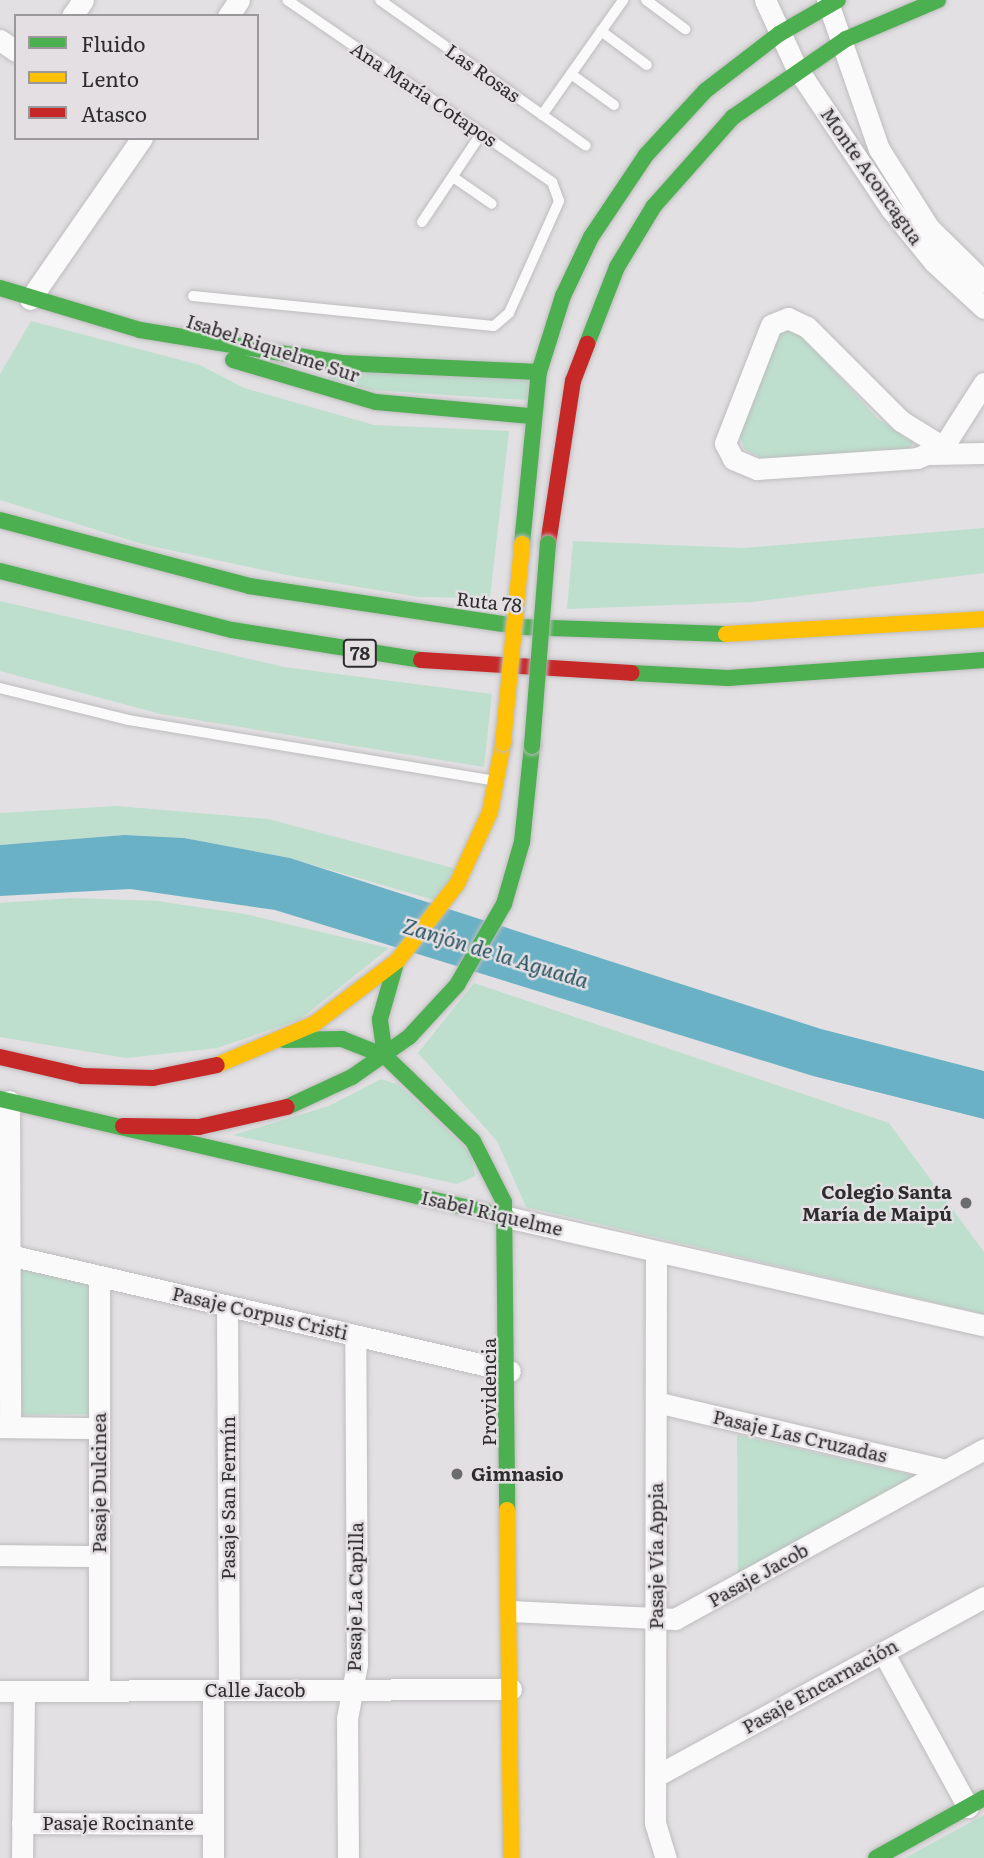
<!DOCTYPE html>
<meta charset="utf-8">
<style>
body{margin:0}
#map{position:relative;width:984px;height:1858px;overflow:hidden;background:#e2e0e2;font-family:Literata,serif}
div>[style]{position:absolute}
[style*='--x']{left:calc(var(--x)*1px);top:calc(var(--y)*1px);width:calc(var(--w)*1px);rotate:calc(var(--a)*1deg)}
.green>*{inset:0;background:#bedfce}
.water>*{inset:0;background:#6bb1c5}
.roads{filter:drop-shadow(0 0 2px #bebcbe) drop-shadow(0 0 2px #bebcbe)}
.lane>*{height:10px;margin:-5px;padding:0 5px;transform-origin:5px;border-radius:5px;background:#fbfafb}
.street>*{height:21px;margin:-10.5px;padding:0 10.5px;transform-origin:10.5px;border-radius:10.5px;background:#fbfafb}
.fast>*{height:16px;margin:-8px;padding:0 8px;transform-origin:8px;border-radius:8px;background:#4caf50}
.slow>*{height:16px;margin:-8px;padding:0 8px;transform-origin:8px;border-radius:8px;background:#ffc107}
.jam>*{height:16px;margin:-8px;padding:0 8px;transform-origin:8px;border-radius:8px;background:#c62828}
.bridges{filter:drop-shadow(0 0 2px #bebcbe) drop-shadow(0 0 2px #bebcbe)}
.fast-bridge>*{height:16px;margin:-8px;padding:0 8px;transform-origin:8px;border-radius:8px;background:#4caf50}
.slow-bridge>*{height:16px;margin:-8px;padding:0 8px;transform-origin:8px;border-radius:8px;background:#ffc107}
.dots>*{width:19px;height:19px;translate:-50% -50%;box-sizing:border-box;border:4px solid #e3dfe3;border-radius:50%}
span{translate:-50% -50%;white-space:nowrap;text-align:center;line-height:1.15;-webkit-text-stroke:5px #e3dfe3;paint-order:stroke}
.shield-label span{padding:2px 5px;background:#e3dfe3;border:2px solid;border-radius:5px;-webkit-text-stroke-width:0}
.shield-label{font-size:18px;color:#2e2d2e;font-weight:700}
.street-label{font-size:19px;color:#2e2d2e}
.poi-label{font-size:19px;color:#2e2d2e;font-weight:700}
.right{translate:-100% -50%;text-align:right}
.left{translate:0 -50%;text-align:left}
.water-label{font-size:21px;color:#27525f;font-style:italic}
.legend{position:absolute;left:14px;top:14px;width:245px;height:126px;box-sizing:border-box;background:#e3dfe3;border:2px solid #9b989b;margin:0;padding:9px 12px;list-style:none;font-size:21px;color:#2e2d2e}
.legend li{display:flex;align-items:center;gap:14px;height:35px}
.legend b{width:35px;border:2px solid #9b989b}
</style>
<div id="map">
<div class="green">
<div style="clip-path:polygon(31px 321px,200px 365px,244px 388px,374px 425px,509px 431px,490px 598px,419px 597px,286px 575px,142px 544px,0 500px,0 374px)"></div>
<div style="clip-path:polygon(782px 330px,799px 333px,877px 418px,914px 443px,905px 452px,762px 458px,744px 449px,739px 434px)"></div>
<div style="clip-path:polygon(337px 365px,528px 379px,527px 400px,371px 390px,328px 378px)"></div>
<div style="clip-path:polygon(984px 528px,984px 573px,753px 602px,567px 609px,573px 541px,743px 548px)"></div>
<div style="clip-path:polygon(0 601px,284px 667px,492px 694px,484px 767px,161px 714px,0 671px)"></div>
<div style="clip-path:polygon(117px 806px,268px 819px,457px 869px,444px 903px,290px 858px,184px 838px,123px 835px,0 845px,0 813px)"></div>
<div style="clip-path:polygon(73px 898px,157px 901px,245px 914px,389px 948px,299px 1020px,217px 1048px,126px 1058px,0 1037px,0 903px)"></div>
<div style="clip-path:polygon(474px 983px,889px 1123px,984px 1252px,984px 1314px,526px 1207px,497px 1141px,418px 1053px)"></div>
<div style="clip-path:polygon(381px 1079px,399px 1085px,471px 1153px,475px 1176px,457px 1184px,233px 1135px,329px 1106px)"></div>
<div style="clip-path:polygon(19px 1268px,94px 1285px,94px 1414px,19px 1415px)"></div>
<div style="clip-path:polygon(737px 1435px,921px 1477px,738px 1576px)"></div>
<div style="clip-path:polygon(984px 1815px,984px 1858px,905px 1858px)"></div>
</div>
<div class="water">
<div style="clip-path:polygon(124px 835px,184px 838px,290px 858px,821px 1029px,984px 1071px,984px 1119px,813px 1076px,275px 910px,130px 889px,0 896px,0 845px)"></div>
</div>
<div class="roads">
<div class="lane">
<div style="--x:380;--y:0;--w:252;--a:35.3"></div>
<div style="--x:646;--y:0;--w:49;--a:36.6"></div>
<div style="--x:601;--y:31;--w:57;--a:36.5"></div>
<div style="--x:571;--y:74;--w:53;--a:35.8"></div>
<div style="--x:542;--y:115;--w:141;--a:-54.8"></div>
<div style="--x:453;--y:177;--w:47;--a:34.7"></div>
<div style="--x:422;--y:222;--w:106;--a:-56.2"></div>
<div style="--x:193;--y:296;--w:302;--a:5.7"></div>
<div style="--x:494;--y:326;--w:20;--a:-41"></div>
<div style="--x:509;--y:313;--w:123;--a:-65.9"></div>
<div style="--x:559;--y:201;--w:20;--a:-110"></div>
<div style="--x:552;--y:182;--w:321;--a:-145.5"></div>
<div style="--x:0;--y:688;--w:132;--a:14"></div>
<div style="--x:128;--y:720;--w:372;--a:9.4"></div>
</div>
<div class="street">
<div style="--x:765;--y:0;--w:74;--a:65.2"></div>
<div style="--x:796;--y:67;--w:171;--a:56.2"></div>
<div style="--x:891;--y:209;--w:68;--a:50.9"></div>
<div style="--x:934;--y:262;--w:68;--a:42.6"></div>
<div style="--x:827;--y:0;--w:158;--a:70.8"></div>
<div style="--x:879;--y:149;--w:93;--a:57.7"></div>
<div style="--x:929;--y:228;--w:77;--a:44.5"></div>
<div style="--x:72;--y:16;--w:19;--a:-55"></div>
<div style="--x:228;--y:16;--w:19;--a:-55"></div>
<div style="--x:0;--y:40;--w:19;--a:35"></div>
<div style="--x:30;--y:299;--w:196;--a:-55.2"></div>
<div style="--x:943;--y:447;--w:49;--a:-148.2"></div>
<div style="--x:901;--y:421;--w:133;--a:-135"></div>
<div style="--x:807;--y:327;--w:21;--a:-155"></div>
<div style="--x:788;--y:318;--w:18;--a:158"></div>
<div style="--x:771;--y:325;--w:127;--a:111.3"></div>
<div style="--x:725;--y:443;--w:18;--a:63"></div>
<div style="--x:733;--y:459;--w:26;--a:23"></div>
<div style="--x:757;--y:469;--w:160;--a:-3.9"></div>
<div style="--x:917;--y:458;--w:28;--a:-23"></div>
<div style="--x:943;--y:447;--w:76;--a:-57.4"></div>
<div style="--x:931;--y:454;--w:53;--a:-1.1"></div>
<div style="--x:9;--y:1101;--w:326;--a:89.8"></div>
<div style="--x:507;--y:1217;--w:489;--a:12.8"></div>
<div style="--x:656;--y:1252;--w:571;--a:90.1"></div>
<div style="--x:655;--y:1823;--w:37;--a:73"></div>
<div style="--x:9;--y:1255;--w:514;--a:13.04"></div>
<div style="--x:227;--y:1306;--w:384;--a:89.7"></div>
<div style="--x:656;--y:1402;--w:297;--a:13.2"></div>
<div style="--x:0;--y:1427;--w:99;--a:0.6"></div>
<div style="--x:0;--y:1555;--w:99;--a:0.6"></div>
<div style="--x:511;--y:1611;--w:164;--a:2.8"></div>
<div style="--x:675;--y:1619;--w:353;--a:-28.8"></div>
<div style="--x:883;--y:1652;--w:177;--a:61.3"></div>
<div style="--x:99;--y:1690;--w:414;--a:-90"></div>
<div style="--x:213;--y:1690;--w:168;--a:90"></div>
<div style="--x:0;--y:1691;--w:511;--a:-0.22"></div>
<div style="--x:656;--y:1776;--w:374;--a:-28.6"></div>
<div style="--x:22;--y:1823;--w:191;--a:0.3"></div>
<div style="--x:22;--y:1858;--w:167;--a:-89.3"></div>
<div style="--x:348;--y:1858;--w:139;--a:-90.4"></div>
<div style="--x:347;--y:1719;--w:56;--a:-79.7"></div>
<div style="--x:357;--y:1664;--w:328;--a:-90.3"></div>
</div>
<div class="fast">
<div style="--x:0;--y:288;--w:146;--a:16.7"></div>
<div style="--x:140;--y:330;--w:204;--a:9.3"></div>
<div style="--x:341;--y:363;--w:198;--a:2.6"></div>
<div style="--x:587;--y:344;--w:83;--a:-68.7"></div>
<div style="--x:617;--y:267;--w:71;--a:-58.8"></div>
<div style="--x:654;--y:206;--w:119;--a:-48.4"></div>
<div style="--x:733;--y:117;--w:137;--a:-34.6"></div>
<div style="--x:846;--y:39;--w:100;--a:-23"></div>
<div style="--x:233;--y:360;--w:149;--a:16.4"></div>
<div style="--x:376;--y:402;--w:156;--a:5.2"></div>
<div style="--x:0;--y:520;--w:258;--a:14.8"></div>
<div style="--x:249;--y:586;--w:276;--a:8.5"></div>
<div style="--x:522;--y:627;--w:204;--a:2"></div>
<div style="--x:522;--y:544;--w:173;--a:-84.4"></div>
<div style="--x:539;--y:372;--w:80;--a:-72.5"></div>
<div style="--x:563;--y:296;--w:65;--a:-64.6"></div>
<div style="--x:591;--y:237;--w:99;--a:-56.1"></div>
<div style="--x:646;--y:155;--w:87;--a:-47.3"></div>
<div style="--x:705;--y:91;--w:93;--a:-37.6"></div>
<div style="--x:779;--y:34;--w:68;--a:-30"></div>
<div style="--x:0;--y:571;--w:239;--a:14.3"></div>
<div style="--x:232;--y:630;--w:191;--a:9"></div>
<div style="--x:632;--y:673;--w:96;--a:3"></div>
<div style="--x:728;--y:678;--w:257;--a:-4"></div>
<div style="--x:284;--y:1040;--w:58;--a:-1"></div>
<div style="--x:342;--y:1039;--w:46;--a:21.6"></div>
<div style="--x:385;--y:1056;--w:122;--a:44"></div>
<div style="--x:473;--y:1141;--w:68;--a:63.1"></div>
<div style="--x:504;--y:1202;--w:308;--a:89.4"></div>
<div style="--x:385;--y:1056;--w:37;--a:-98"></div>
<div style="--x:380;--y:1019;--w:58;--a:-74.1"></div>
<div style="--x:0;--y:1099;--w:521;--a:13.1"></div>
<div style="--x:287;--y:1107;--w:72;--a:-24.8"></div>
<div style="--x:352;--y:1077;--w:70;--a:-35.1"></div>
<div style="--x:409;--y:1037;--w:71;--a:-47.3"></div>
<div style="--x:457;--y:985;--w:94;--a:-59.9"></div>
<div style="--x:504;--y:904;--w:65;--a:-73.8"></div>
<div style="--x:522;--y:842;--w:97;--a:-84.1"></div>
<div style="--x:876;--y:1858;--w:124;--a:-29.1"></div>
</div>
<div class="slow">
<div style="--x:726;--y:634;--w:258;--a:-3.3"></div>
<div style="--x:217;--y:1065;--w:105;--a:-22.9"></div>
<div style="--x:314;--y:1024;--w:106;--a:-37.3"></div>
<div style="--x:398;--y:960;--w:96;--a:-52.2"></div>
<div style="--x:457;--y:884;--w:79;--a:-65.4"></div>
<div style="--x:490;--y:812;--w:70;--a:-79.3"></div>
<div style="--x:507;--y:1510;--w:348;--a:89.3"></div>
</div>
<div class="jam">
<div style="--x:548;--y:544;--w:165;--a:-81.3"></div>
<div style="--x:573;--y:381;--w:40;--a:-69"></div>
<div style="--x:421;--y:660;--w:211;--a:3.5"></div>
<div style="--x:0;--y:1057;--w:84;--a:13"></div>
<div style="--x:82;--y:1076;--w:71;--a:1.6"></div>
<div style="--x:153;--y:1078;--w:65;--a:-11.5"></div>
<div style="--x:123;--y:1126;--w:76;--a:0.8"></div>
<div style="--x:199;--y:1127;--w:90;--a:-12.8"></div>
</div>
</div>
<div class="bridges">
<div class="fast-bridge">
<div style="--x:532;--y:746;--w:203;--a:-85.5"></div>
</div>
<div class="slow-bridge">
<div style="--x:503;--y:743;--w:200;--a:-84.5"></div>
</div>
</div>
<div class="dots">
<div style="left:966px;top:1203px;background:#6d6c6d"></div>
<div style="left:457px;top:1474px;background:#6d6c6d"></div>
</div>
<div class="shield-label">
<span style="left:360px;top:653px">78</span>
</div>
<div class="street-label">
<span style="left:483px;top:73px;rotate:35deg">Las Rosas</span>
<span style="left:424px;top:94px;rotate:34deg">Ana María Cotapos</span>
<span style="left:872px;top:176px;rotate:55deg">Monte Aconcagua</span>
<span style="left:273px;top:348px;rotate:18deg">Isabel Riquelme Sur</span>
<span style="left:489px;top:602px;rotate:6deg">Ruta 78</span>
<span style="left:492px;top:1213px;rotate:13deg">Isabel Riquelme</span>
<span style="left:260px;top:1313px;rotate:13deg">Pasaje Corpus Cristi</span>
<span style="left:489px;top:1392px;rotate:-90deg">Providencia</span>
<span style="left:800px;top:1436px;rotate:13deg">Pasaje Las Cruzadas</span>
<span style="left:99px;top:1483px;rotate:-90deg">Pasaje Dulcinea</span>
<span style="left:228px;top:1498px;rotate:-90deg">Pasaje San Fermín</span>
<span style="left:656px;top:1556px;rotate:-90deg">Pasaje Vía Appia</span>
<span style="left:758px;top:1575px;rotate:-29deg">Pasaje Jacob</span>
<span style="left:355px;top:1597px;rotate:-89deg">Pasaje La Capilla</span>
<span style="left:820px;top:1686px;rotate:-29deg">Pasaje Encarnación</span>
<span style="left:255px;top:1690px">Calle Jacob</span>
<span style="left:118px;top:1823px">Pasaje Rocinante</span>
</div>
<div class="poi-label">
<span class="right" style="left:952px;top:1203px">Colegio Santa<br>María de Maipú</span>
<span class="left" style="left:471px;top:1474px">Gimnasio</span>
</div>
<div class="water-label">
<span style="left:496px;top:952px;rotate:17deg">Zanjón de la Aguada</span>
</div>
<ul class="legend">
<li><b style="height:9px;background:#4caf50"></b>Fluido</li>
<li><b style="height:9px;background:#ffc107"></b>Lento</li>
<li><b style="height:9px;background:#c62828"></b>Atasco</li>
</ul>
</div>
